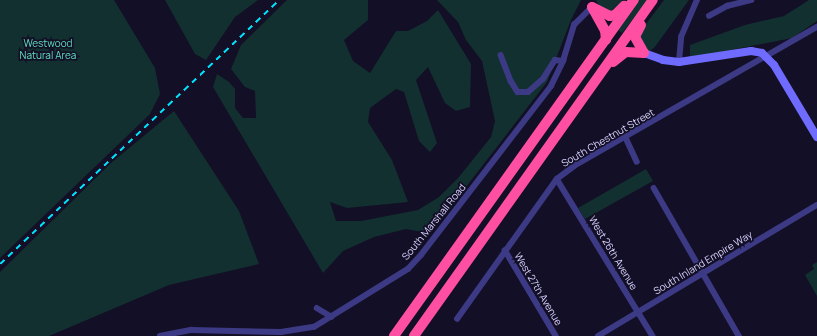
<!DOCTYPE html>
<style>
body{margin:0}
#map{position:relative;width:817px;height:336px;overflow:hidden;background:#130f26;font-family:Manrope,sans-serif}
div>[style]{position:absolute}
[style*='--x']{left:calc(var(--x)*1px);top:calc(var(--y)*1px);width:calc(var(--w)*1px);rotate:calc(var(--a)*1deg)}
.green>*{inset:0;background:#12302f}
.street>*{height:5.5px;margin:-2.75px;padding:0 2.75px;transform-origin:2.75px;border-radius:2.75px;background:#3d3a85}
.secondary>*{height:8px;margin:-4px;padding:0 4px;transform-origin:4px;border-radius:4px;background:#6f6bff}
.highway>*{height:10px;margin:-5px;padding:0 5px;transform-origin:5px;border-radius:5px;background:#ff4fa3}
.rail>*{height:1.5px;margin-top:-0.75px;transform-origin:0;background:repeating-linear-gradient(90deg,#00e5ff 0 6px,transparent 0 11px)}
span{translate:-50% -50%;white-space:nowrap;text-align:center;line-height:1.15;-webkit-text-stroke:3.5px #130f26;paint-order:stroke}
.park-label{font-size:10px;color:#5fe0c0}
.street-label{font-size:10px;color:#d9d4ff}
</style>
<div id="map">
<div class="green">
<div style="clip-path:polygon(0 0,114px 0,155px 68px,160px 94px,150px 114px,0 258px)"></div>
<div style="clip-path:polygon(165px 0,258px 0,235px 17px,206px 60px,195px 54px)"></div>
<div style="clip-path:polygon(287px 0,368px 0,368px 20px,344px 40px,353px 61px,370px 73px,396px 31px,408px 31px,427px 21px,438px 10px,471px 64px,470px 107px,456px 111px,445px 103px,428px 67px,416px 80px,437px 143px,430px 152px,419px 141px,404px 92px,396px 89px,370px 108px,368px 122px,392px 160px,408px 202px,347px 208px,330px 202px,336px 221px,361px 221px,418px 210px,439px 197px,459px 177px,491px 137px,495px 121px,482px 61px,466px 40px,458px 22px,437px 0,581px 0,571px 20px,547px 82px,442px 218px,428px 233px,406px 229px,374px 237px,343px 251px,323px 273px,213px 87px,217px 74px,229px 82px,235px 89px,235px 108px,243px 118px,256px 118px,255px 91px,245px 87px,231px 69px,241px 45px)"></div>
<div style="clip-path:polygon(596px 0,623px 0,610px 12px,602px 11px)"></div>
<div style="clip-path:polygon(639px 0,648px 0,622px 33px,618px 30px)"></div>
<div style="clip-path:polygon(664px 0,689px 0,654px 48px,648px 52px,639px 40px,640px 32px)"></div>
<div style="clip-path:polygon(809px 0,817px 0,817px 21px,792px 38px,690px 58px,690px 45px,745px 25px,784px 16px)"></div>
<div style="clip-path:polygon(174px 111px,239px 211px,259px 264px,169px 285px,49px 336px,0 336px,0 272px,111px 163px)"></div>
<div style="clip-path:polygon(646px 169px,653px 181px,585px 219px,578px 208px)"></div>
<div style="clip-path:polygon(817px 262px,817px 296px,805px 275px,814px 269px,812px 265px)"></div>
</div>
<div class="street">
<div style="--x:709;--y:16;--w:21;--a:-29"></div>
<div style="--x:727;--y:6;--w:25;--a:-14"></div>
<div style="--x:501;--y:55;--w:28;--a:69"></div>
<div style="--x:511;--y:81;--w:13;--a:58"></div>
<div style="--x:518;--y:92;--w:10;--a:0"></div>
<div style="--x:528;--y:92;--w:20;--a:-41"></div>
<div style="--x:543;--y:79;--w:22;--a:-58"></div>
<div style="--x:555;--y:60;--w:8;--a:7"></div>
<div style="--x:679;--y:62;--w:25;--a:-85"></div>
<div style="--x:681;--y:37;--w:40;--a:-66.6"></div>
<div style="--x:626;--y:138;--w:26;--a:65"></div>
<div style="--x:557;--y:179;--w:184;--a:58.6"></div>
<div style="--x:654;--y:188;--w:171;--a:60.1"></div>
<div style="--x:505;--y:250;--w:100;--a:59.3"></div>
<div style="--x:317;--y:308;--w:17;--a:31"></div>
<div style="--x:457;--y:319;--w:172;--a:-54.5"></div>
<div style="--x:557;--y:179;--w:21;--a:-37"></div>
<div style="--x:574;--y:166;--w:280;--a:-29.8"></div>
<div style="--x:160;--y:336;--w:32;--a:-11"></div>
<div style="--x:191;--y:330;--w:90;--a:1.3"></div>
<div style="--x:281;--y:332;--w:33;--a:-9"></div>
<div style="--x:314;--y:327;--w:110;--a:-31.7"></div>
<div style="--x:408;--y:269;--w:19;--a:-47"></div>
<div style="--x:421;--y:255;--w:213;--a:-52.4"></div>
<div style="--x:551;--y:86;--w:28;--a:-64"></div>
<div style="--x:563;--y:61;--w:38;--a:-73"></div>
<div style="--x:574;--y:25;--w:25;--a:-45"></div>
<div style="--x:598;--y:336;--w:255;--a:-30.9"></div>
</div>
<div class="secondary">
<div style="--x:644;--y:53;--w:20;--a:20"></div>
<div style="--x:663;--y:60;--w:16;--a:7"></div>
<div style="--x:679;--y:62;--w:73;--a:-8.7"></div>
<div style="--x:751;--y:51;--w:11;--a:10"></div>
<div style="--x:762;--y:53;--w:17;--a:45"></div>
<div style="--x:774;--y:65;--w:84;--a:59.2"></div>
</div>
<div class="highway">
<div style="--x:592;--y:7;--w:20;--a:27"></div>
<div style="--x:610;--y:16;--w:5;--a:-11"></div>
<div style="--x:615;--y:15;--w:13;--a:-45"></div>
<div style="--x:592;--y:7;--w:26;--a:61"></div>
<div style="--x:605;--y:30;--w:10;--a:84"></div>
<div style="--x:641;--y:25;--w:13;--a:117"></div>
<div style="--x:635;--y:37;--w:18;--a:61"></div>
<div style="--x:613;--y:62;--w:16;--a:-38"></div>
<div style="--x:626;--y:52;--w:18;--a:3"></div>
<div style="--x:394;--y:336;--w:413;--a:-54.5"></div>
<div style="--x:414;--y:336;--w:412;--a:-54.6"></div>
</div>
<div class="rail">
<div style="--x:0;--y:264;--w:384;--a:-43.4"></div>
</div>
<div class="park-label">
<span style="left:48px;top:49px">Westwood<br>Natural Area</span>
</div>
<div class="street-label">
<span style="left:608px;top:138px;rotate:-30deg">South Chestnut Street</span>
<span style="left:434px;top:222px;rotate:-51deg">South Marshall Road</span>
<span style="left:613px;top:253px;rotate:59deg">West 26th Avenue</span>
<span style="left:703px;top:263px;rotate:-31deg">South Inland Empire Way</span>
<span style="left:538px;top:289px;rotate:59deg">West 27th Avenue</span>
</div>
</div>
